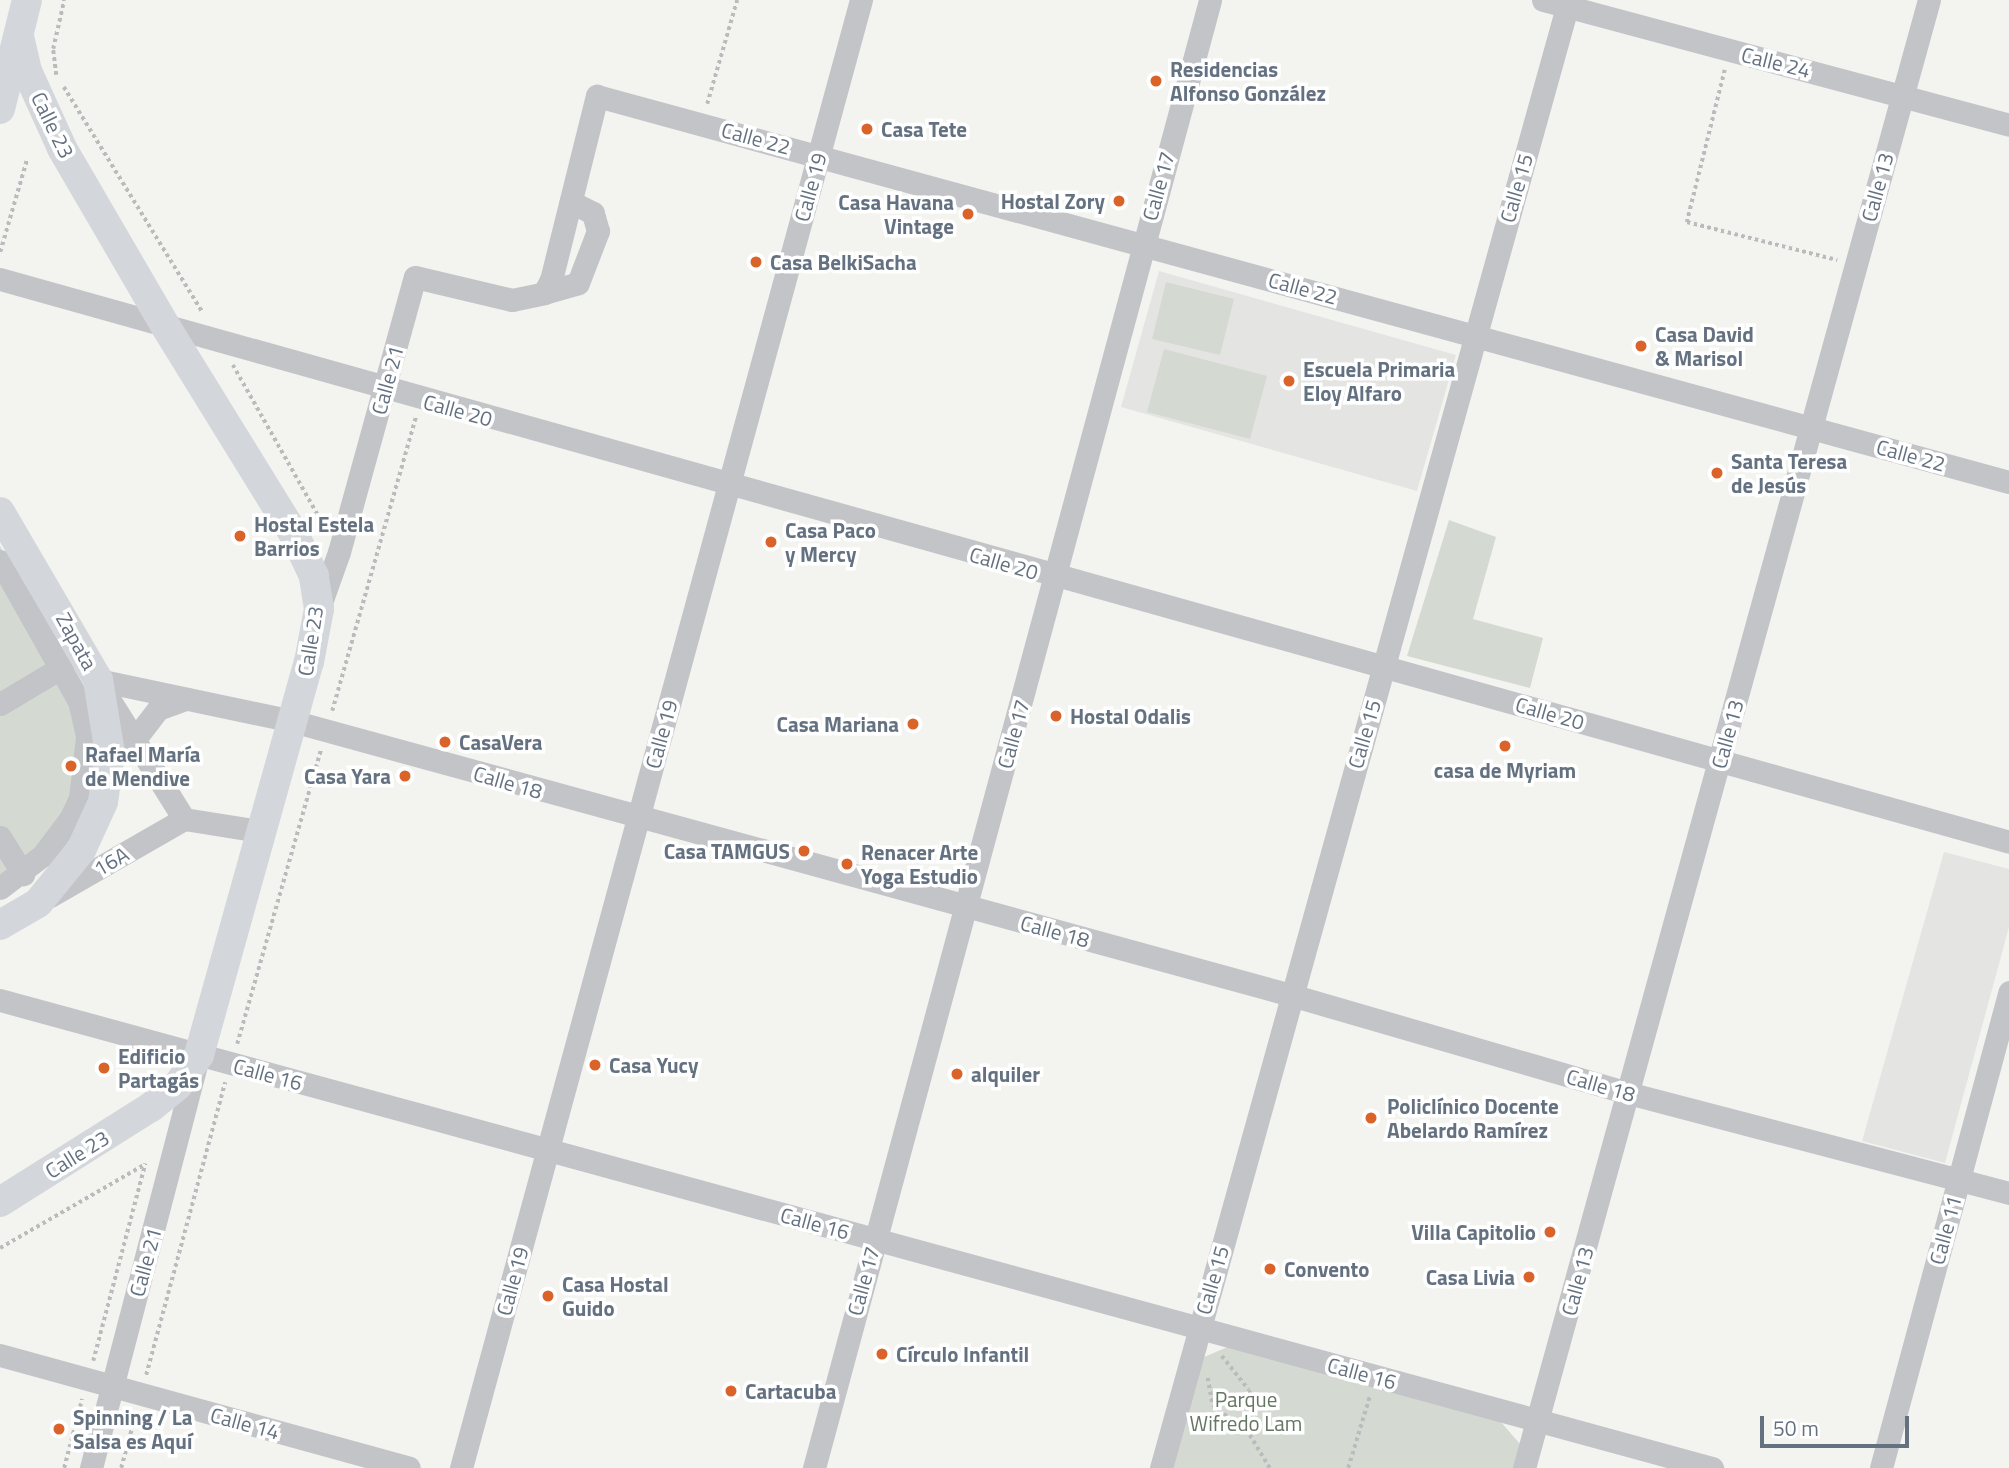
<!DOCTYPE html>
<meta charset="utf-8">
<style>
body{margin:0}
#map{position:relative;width:2009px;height:1468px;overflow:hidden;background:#f3f4f0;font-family:"Titillium Web",sans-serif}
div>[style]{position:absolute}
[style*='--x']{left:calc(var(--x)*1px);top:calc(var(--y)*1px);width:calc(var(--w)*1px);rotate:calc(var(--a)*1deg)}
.built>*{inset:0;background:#e4e5e3}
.green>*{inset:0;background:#d4dad1}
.path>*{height:3.5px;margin-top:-1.75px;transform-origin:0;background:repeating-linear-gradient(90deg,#b9bbbd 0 3.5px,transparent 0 7px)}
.minor>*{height:23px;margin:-11.5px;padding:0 11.5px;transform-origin:11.5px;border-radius:11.5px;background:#c2c4c8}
.major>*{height:30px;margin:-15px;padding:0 15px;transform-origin:15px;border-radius:15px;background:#d3d7db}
.dots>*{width:19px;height:19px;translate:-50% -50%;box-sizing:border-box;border:4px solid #fff;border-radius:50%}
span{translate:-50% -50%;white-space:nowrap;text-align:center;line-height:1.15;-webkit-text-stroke:7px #fff;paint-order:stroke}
.street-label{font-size:21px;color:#647180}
.poi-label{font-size:21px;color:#647180;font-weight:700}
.left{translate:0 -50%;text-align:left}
.right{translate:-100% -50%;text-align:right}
.park-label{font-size:21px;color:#657763}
.scale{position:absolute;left:1760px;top:1416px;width:149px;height:32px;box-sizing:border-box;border:4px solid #647180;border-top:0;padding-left:9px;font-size:21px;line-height:24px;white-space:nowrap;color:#647180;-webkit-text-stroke:5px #fff;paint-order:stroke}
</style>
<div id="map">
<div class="built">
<div style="clip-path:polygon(1159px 271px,1456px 355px,1417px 491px,1121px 407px)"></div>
<div style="clip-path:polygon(1944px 852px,2009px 869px,2009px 927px,1945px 1163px,1862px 1141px)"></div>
</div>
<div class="green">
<div style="clip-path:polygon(1166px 282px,1234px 299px,1220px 355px,1152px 339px)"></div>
<div style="clip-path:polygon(1164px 349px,1267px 376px,1250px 439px,1147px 412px)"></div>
<div style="clip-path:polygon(1449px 520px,1496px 537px,1473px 619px,1543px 638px,1530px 688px,1407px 656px)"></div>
<div style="clip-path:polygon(0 546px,80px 682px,86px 803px,0 896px)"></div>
<div style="clip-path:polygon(1230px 1346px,1501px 1422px,1520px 1444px,1513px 1468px,1169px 1468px,1199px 1365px,1204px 1357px)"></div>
</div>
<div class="path">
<div style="--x:1725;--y:70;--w:157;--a:104"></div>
<div style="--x:1687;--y:222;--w:155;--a:14.2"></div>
<div style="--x:56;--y:75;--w:26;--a:-97"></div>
<div style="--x:53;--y:49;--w:50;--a:-77.3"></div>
<div style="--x:64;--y:87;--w:265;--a:58.4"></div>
<div style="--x:707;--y:104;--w:108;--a:-73.9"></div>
<div style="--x:0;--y:252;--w:97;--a:-73.8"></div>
<div style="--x:233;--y:365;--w:185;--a:60.5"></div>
<div style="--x:332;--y:711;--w:307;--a:-74.1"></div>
<div style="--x:237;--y:1044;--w:307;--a:-74.1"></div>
<div style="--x:0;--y:1248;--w:166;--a:-30"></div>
<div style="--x:1222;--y:1356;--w:43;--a:51.5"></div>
<div style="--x:1249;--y:1390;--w:14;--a:73"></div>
<div style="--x:1253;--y:1403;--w:32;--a:95"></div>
<div style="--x:93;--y:1361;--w:204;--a:-75.2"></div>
<div style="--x:146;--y:1375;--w:303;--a:-74.9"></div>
<div style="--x:1208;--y:1378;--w:27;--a:80"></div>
<div style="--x:1213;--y:1405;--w:48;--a:39"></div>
<div style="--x:1250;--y:1435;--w:39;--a:59"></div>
<div style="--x:64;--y:1468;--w:71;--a:-75.4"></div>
<div style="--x:121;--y:1468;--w:57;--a:-74.7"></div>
<div style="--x:1348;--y:1468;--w:76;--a:-73.2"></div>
</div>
<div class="minor">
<div style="--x:1543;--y:0;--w:482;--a:15"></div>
<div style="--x:0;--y:279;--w:2086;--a:15.65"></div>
<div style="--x:544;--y:293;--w:35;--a:-16"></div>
<div style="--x:578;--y:283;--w:56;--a:-69"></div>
<div style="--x:598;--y:231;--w:19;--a:-106"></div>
<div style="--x:593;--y:213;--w:25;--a:-153"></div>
<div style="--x:0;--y:561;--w:161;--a:60.6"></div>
<div style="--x:79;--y:701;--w:37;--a:77"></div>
<div style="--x:87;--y:737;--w:61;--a:96.5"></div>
<div style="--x:80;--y:798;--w:23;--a:115"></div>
<div style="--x:70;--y:819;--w:45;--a:126.9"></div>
<div style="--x:43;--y:855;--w:54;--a:142.5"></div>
<div style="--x:319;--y:608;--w:59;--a:-70.3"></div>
<div style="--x:339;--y:552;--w:285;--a:-74.6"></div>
<div style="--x:415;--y:277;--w:100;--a:13.3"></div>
<div style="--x:512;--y:300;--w:33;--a:-12"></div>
<div style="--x:544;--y:293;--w:15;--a:-62"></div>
<div style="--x:551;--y:280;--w:190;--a:-76"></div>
<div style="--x:597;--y:96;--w:1464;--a:15.29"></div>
<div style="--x:98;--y:680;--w:198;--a:11.9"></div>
<div style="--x:292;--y:721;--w:1036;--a:15.34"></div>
<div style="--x:1291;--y:995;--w:351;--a:16.2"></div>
<div style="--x:1628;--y:1093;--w:394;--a:14.7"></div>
<div style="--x:104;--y:691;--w:151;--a:58"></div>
<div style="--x:0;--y:704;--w:72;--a:-30.8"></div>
<div style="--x:125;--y:752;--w:54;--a:-52.5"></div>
<div style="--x:158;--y:709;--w:30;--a:-20"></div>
<div style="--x:0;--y:837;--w:44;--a:58.1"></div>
<div style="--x:50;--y:896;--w:155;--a:-29.9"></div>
<div style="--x:184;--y:819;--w:76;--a:9.1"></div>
<div style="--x:0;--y:1000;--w:1775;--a:15.29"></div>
<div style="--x:0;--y:1355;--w:424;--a:15.4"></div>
<div style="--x:91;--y:1468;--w:416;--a:-75.4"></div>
<div style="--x:461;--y:1468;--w:1522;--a:-74.76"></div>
<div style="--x:814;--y:1468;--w:1520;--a:-74.9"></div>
<div style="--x:1161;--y:1468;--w:1524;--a:-74.47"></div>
<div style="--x:1524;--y:1468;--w:1523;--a:-74.58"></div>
<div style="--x:1881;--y:1468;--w:493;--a:-74.9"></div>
</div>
<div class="major">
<div style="--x:0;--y:109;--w:112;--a:-76.1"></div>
<div style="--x:0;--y:512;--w:194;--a:59.7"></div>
<div style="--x:98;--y:680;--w:74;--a:80.7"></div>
<div style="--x:110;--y:753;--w:49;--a:98.1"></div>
<div style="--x:103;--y:802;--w:53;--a:114.6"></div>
<div style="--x:81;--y:850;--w:68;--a:129.1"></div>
<div style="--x:38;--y:903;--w:44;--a:149.9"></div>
<div style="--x:0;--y:1202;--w:178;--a:-32.2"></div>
<div style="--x:151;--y:1107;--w:35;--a:-39"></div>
<div style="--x:178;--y:1085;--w:37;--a:-55"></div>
<div style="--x:199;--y:1055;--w:408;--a:-74.4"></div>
<div style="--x:309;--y:662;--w:54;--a:-79.3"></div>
<div style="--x:319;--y:609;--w:33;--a:-99"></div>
<div style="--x:314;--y:576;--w:44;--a:-115.4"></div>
<div style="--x:295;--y:536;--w:246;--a:-121.7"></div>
<div style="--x:166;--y:327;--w:207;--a:-120.2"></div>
<div style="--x:62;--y:148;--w:85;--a:-114.4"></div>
<div style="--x:27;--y:71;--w:37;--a:-103"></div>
</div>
<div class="dots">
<div style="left:1156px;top:81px;background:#da632a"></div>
<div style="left:867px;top:129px;background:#da632a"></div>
<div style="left:1119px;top:201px;background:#da632a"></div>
<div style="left:968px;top:214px;background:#da632a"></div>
<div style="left:756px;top:262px;background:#da632a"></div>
<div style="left:1641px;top:346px;background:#da632a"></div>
<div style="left:1289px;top:381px;background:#da632a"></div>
<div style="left:1717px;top:473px;background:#da632a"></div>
<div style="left:240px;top:536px;background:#da632a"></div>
<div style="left:771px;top:542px;background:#da632a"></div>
<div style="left:1056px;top:716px;background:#da632a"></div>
<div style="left:913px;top:724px;background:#da632a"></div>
<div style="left:445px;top:742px;background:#da632a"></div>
<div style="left:1505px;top:746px;background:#da632a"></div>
<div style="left:71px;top:766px;background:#da632a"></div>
<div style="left:405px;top:776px;background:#da632a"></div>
<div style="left:804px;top:851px;background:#da632a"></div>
<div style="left:847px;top:864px;background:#da632a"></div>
<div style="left:595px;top:1065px;background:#da632a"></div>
<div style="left:104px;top:1068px;background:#da632a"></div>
<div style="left:957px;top:1074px;background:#da632a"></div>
<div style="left:1371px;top:1118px;background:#da632a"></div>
<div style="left:1550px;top:1232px;background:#da632a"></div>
<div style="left:1270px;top:1269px;background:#da632a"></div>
<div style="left:1529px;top:1277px;background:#da632a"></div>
<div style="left:548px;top:1296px;background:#da632a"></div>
<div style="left:882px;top:1354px;background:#da632a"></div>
<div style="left:731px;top:1391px;background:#da632a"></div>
<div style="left:59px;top:1429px;background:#da632a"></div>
</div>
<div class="street-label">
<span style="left:1776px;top:62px;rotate:14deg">Calle 24</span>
<span style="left:53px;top:125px;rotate:64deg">Calle 23</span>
<span style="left:756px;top:138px;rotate:15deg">Calle 22</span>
<span style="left:1158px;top:186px;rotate:-75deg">Calle 17</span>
<span style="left:810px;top:187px;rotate:-75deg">Calle 19</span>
<span style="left:1877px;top:187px;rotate:-75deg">Calle 13</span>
<span style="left:1516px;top:188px;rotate:-74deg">Calle 15</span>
<span style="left:1303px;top:288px;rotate:15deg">Calle 22</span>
<span style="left:387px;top:380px;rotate:-75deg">Calle 21</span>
<span style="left:458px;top:410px;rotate:15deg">Calle 20</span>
<span style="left:1911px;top:455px;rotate:15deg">Calle 22</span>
<span style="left:1004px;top:563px;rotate:16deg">Calle 20</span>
<span style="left:77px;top:641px;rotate:61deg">Zapata</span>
<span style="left:310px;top:641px;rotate:-81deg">Calle 23</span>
<span style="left:1550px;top:713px;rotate:16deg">Calle 20</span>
<span style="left:661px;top:734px;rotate:-75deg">Calle 19</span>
<span style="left:1013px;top:734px;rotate:-75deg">Calle 17</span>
<span style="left:1364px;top:734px;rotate:-74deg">Calle 15</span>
<span style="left:1727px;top:734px;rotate:-75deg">Calle 13</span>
<span style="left:508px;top:782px;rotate:16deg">Calle 18</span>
<span style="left:111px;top:861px;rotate:-30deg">16A</span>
<span style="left:1055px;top:931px;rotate:15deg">Calle 18</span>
<span style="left:268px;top:1074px;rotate:15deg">Calle 16</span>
<span style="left:1601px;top:1085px;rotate:16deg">Calle 18</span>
<span style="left:77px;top:1154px;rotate:-32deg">Calle 23</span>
<span style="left:815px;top:1223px;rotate:15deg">Calle 16</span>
<span style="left:1945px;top:1230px;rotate:-75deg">Calle 11</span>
<span style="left:145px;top:1262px;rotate:-75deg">Calle 21</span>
<span style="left:1212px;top:1280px;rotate:-74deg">Calle 15</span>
<span style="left:512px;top:1281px;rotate:-75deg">Calle 19</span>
<span style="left:863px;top:1281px;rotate:-75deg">Calle 17</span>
<span style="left:1577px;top:1281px;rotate:-75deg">Calle 13</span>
<span style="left:1362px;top:1373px;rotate:15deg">Calle 16</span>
<span style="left:245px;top:1423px;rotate:15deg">Calle 14</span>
</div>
<div class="poi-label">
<span class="left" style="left:1170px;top:81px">Residencias<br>Alfonso González</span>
<span class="left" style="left:881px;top:129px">Casa Tete</span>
<span class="right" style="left:1105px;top:201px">Hostal Zory</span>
<span class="right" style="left:954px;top:214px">Casa Havana<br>Vintage</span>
<span class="left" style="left:770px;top:262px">Casa BelkiSacha</span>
<span class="left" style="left:1655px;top:346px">Casa David<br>&amp; Marisol</span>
<span class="left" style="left:1303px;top:381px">Escuela Primaria<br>Eloy Alfaro</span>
<span class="left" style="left:1731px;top:473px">Santa Teresa<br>de Jesús</span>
<span class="left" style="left:254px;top:536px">Hostal Estela<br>Barrios</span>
<span class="left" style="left:785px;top:542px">Casa Paco<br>y Mercy</span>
<span class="left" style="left:1070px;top:716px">Hostal Odalis</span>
<span class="right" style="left:899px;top:724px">Casa Mariana</span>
<span class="left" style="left:459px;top:742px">CasaVera</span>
<span class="left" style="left:85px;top:766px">Rafael María<br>de Mendive</span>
<span style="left:1505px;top:770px">casa de Myriam</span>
<span class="right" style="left:391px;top:776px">Casa Yara</span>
<span class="right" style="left:790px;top:851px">Casa TAMGUS</span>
<span class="left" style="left:861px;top:864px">Renacer Arte<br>Yoga Estudio</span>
<span class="left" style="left:118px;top:1068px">Edificio<br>Partagás</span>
<span class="left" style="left:609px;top:1065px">Casa Yucy</span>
<span class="left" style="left:971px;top:1074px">alquiler</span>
<span class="left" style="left:1387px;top:1118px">Policlínico Docente<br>Abelardo Ramírez</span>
<span class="right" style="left:1536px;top:1232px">Villa Capitolio</span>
<span class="left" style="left:1284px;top:1269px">Convento</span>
<span class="right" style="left:1515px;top:1277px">Casa Livia</span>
<span class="left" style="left:562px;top:1296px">Casa Hostal<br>Guido</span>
<span class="left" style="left:896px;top:1354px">Círculo Infantil</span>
<span class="left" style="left:745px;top:1391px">Cartacuba</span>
<span class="left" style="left:73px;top:1429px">Spinning / La<br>Salsa es Aquí</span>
</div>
<div class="park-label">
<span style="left:1246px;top:1411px">Parque<br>Wifredo Lam</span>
</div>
<div class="scale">50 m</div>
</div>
